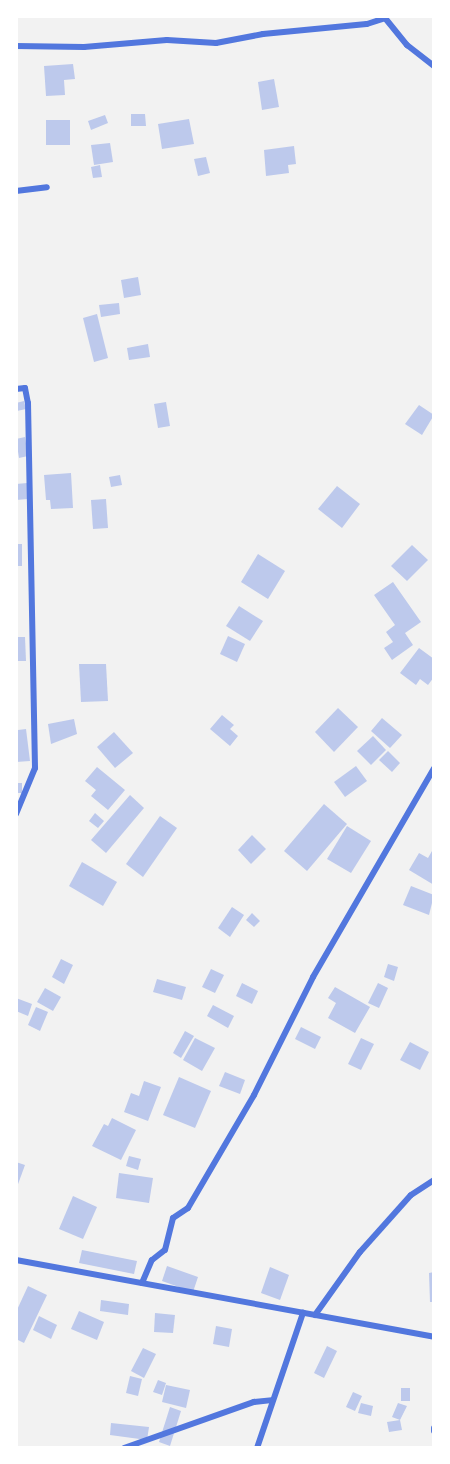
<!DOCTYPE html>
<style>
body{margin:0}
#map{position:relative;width:450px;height:1464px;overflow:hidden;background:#f2f2f2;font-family:"DejaVu Sans",sans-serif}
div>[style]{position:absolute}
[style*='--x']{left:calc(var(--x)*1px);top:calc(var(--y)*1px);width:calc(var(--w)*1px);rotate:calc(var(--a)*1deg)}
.building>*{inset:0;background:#bdc9ec}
.minor>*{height:6px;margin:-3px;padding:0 3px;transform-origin:3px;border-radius:3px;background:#5277de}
span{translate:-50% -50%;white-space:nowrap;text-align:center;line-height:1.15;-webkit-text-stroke:6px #fff;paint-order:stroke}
.frame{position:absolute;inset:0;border:18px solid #fff;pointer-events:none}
</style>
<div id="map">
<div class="building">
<div style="clip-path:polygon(73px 64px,75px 79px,64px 80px,65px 95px,46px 96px,44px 66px)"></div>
<div style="clip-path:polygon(274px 79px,279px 107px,262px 110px,258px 82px)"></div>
<div style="clip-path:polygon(131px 114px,145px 114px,146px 126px,131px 126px)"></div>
<div style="clip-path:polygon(105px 115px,108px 123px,91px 130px,88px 121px)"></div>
<div style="clip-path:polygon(189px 119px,194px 144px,162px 149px,158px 124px)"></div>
<div style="clip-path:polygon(46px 120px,70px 120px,70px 145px,46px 145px)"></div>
<div style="clip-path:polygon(110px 143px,113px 162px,94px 165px,91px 145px)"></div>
<div style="clip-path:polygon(294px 146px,296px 164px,288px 165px,289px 173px,266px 176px,264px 150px)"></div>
<div style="clip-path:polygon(206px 157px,210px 173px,198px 176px,194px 159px)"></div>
<div style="clip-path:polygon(100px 165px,102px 177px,93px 178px,91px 167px)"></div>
<div style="clip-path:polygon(138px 277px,141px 295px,124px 298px,121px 280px)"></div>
<div style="clip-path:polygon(119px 303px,120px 314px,101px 317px,99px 305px)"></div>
<div style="clip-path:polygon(97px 314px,108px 358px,94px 362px,83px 318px)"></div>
<div style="clip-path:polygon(148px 344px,150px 357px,129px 360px,127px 348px)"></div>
<div style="clip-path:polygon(24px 401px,26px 409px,17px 411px,16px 403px)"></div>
<div style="clip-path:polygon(166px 402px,170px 426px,158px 428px,154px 404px)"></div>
<div style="clip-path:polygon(419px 405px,434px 415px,422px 435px,405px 424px)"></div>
<div style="clip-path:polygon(25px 437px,28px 456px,19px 458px,16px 439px)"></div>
<div style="clip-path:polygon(71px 473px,73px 508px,51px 509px,50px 500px,46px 500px,44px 475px)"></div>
<div style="clip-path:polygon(120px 475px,122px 485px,111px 487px,109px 477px)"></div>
<div style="clip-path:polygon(27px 483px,28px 499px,16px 500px,16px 484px)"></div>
<div style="clip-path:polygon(337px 486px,360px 504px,342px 528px,318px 509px)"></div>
<div style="clip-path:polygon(106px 499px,108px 528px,93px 529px,91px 500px)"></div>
<div style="clip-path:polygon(16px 544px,22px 544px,22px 566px,16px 566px)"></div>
<div style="clip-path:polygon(412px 545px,428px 560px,407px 581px,391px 566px)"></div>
<div style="clip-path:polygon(258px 554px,285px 571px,268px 599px,241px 582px)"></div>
<div style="clip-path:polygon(393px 582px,421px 622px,405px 633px,413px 645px,392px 660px,384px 648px,393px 642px,386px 632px,395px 625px,374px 595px)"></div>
<div style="clip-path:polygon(239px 606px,263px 621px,250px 641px,226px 626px)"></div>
<div style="clip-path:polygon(228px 636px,245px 644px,237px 662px,220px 654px)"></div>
<div style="clip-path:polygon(16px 637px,25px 637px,26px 661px,16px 661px)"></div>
<div style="clip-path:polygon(419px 648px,434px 659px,434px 677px,428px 685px,420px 679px,416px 685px,400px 673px)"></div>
<div style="clip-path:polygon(79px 664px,106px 664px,108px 701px,81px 702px)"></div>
<div style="clip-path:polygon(338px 708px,358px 727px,334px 752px,315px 732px)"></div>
<div style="clip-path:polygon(222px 715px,234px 725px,230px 729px,238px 736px,230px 746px,210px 729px)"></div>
<div style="clip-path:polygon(382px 718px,402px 735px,390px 748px,371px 731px)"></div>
<div style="clip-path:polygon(74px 719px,77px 734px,51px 744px,48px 724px)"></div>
<div style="clip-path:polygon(26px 729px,30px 761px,16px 762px,18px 730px)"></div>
<div style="clip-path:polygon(114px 732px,133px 753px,115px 768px,97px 747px)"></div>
<div style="clip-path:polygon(373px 736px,386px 750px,371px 765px,357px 751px)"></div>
<div style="clip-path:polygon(388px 751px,400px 763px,392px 772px,379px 760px)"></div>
<div style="clip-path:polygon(356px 766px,367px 781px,345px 797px,334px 782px)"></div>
<div style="clip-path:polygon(97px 767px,125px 790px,108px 810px,91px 796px,96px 790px,85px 781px)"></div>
<div style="clip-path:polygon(16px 783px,22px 783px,22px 793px,16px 793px)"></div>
<div style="clip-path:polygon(130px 795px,144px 808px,106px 853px,91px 840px)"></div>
<div style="clip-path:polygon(324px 804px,347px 824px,307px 871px,284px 851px)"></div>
<div style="clip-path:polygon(95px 813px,104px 821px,98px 828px,89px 821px)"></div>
<div style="clip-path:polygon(160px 816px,177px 828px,143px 877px,126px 864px)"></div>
<div style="clip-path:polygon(347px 826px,371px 841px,351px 873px,327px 859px)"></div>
<div style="clip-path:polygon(252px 835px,266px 849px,251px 864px,238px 850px)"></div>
<div style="clip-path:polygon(432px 851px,434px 852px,434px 885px,409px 870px,419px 853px,428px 858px)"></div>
<div style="clip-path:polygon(82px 862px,117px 882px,103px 906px,69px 886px)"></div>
<div style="clip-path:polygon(411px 886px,434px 895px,429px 915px,403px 905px)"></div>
<div style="clip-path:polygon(232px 907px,244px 915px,230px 937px,218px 928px)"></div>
<div style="clip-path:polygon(252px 913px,260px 921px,254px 927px,246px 920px)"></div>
<div style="clip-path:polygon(61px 959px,73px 965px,64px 984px,52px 977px)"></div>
<div style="clip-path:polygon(388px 964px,398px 967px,394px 981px,384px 977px)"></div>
<div style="clip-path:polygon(211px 969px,224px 975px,215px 993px,202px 987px)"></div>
<div style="clip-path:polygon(157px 979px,186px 987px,182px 1000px,153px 992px)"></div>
<div style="clip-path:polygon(242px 983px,258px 991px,252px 1004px,236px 996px)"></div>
<div style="clip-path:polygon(378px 983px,388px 988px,379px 1008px,368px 1003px)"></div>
<div style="clip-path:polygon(335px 987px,370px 1007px,355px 1033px,328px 1018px,336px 1003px,328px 998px)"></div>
<div style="clip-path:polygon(45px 988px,61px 997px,53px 1011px,37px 1002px)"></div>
<div style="clip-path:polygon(16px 998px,32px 1004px,28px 1016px,16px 1011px)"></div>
<div style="clip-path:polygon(213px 1005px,234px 1016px,228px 1028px,207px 1016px)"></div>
<div style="clip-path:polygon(36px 1007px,48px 1012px,40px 1031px,28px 1025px)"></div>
<div style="clip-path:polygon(301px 1027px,321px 1037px,315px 1049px,295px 1039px)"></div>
<div style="clip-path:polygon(185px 1031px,194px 1036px,181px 1058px,173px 1053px)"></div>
<div style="clip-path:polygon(195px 1038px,215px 1048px,202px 1071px,183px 1060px)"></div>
<div style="clip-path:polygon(361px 1038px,374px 1044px,361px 1070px,348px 1064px)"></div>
<div style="clip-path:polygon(410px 1042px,429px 1052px,420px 1070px,400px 1060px)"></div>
<div style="clip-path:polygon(225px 1072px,245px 1080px,240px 1094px,219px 1086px)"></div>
<div style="clip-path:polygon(179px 1077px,211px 1091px,195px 1128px,163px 1115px)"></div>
<div style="clip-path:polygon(144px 1081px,161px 1087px,148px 1121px,124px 1112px,131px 1093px,139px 1096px)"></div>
<div style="clip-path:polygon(112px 1118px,136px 1130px,121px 1160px,92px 1146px,104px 1124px,108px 1126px)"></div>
<div style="clip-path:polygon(129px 1156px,141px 1159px,138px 1170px,126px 1166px)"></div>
<div style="clip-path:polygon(16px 1162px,25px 1165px,17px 1187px,16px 1187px)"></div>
<div style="clip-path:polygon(119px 1173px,153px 1178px,149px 1203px,116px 1198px)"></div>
<div style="clip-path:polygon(73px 1196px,97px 1207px,83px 1239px,59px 1229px)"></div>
<div style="clip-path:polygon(82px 1250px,137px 1261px,134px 1274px,79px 1263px)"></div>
<div style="clip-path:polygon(167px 1266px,198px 1277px,193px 1292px,162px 1281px)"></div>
<div style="clip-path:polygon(270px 1267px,289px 1275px,280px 1300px,261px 1293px)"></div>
<div style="clip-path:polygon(434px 1272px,434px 1302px,430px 1302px,429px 1273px)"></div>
<div style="clip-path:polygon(28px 1286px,47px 1295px,24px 1343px,16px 1339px,16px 1312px)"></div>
<div style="clip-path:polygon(101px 1300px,129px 1304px,128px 1315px,100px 1311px)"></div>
<div style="clip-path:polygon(79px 1311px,104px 1322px,97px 1340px,71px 1329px)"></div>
<div style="clip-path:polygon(155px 1313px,175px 1315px,173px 1333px,154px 1332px)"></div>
<div style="clip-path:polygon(39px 1316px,57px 1325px,51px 1339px,33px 1330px)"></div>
<div style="clip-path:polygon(216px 1326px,232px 1329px,229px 1347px,213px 1344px)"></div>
<div style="clip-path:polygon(327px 1346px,337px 1351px,324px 1378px,314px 1373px)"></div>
<div style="clip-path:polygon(143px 1348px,156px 1354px,144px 1378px,131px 1371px)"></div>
<div style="clip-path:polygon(130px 1376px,142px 1379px,138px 1396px,126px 1393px)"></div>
<div style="clip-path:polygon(158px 1380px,166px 1383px,162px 1395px,153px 1392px)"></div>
<div style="clip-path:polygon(166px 1385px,190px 1390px,186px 1408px,162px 1402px)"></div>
<div style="clip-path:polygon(401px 1388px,410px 1388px,410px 1401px,401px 1401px)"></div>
<div style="clip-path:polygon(353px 1392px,362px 1396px,355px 1411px,346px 1407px)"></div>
<div style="clip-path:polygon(361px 1403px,373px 1406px,371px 1416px,358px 1413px)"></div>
<div style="clip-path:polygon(398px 1403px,407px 1406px,400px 1420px,402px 1430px,389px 1432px,387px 1422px,400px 1420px,392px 1417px)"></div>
<div style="clip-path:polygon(170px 1407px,181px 1411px,170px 1446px,159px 1442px)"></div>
<div style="clip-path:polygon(111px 1423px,149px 1427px,147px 1440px,110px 1435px)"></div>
</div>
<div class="minor">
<div style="--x:16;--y:46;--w:68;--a:0.8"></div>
<div style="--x:84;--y:47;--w:83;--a:-4.8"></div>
<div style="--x:167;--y:40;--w:49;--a:3.5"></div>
<div style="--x:216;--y:43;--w:48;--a:-10.8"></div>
<div style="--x:263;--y:34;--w:104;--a:-5.5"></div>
<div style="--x:367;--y:24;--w:19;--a:-18"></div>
<div style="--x:385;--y:18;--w:35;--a:51"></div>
<div style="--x:407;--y:45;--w:34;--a:38"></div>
<div style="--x:16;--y:191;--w:31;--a:-7"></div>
<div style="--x:16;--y:389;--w:9;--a:-6"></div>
<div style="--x:25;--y:388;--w:15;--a:79"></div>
<div style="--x:28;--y:403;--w:365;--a:88.9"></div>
<div style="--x:35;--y:768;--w:50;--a:112.4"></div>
<div style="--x:16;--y:1260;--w:425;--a:10.4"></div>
<div style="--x:142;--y:1283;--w:25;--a:-67"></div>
<div style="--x:152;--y:1260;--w:16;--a:-38"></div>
<div style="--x:165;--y:1250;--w:33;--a:-76"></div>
<div style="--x:173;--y:1218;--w:18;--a:-34"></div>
<div style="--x:188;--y:1208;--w:131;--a:-59.7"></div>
<div style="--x:254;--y:1095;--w:132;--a:-63.4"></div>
<div style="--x:313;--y:977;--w:241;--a:-59.9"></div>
<div style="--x:315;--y:1315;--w:77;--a:-54.5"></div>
<div style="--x:360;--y:1252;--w:76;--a:-48.2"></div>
<div style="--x:411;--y:1195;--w:27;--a:-33"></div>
<div style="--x:434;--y:1428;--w:3;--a:90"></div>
<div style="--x:124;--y:1448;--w:138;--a:-19.5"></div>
<div style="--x:254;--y:1402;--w:18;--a:-6"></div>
<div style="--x:257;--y:1448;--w:143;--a:-71.2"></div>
</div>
<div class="frame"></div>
</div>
